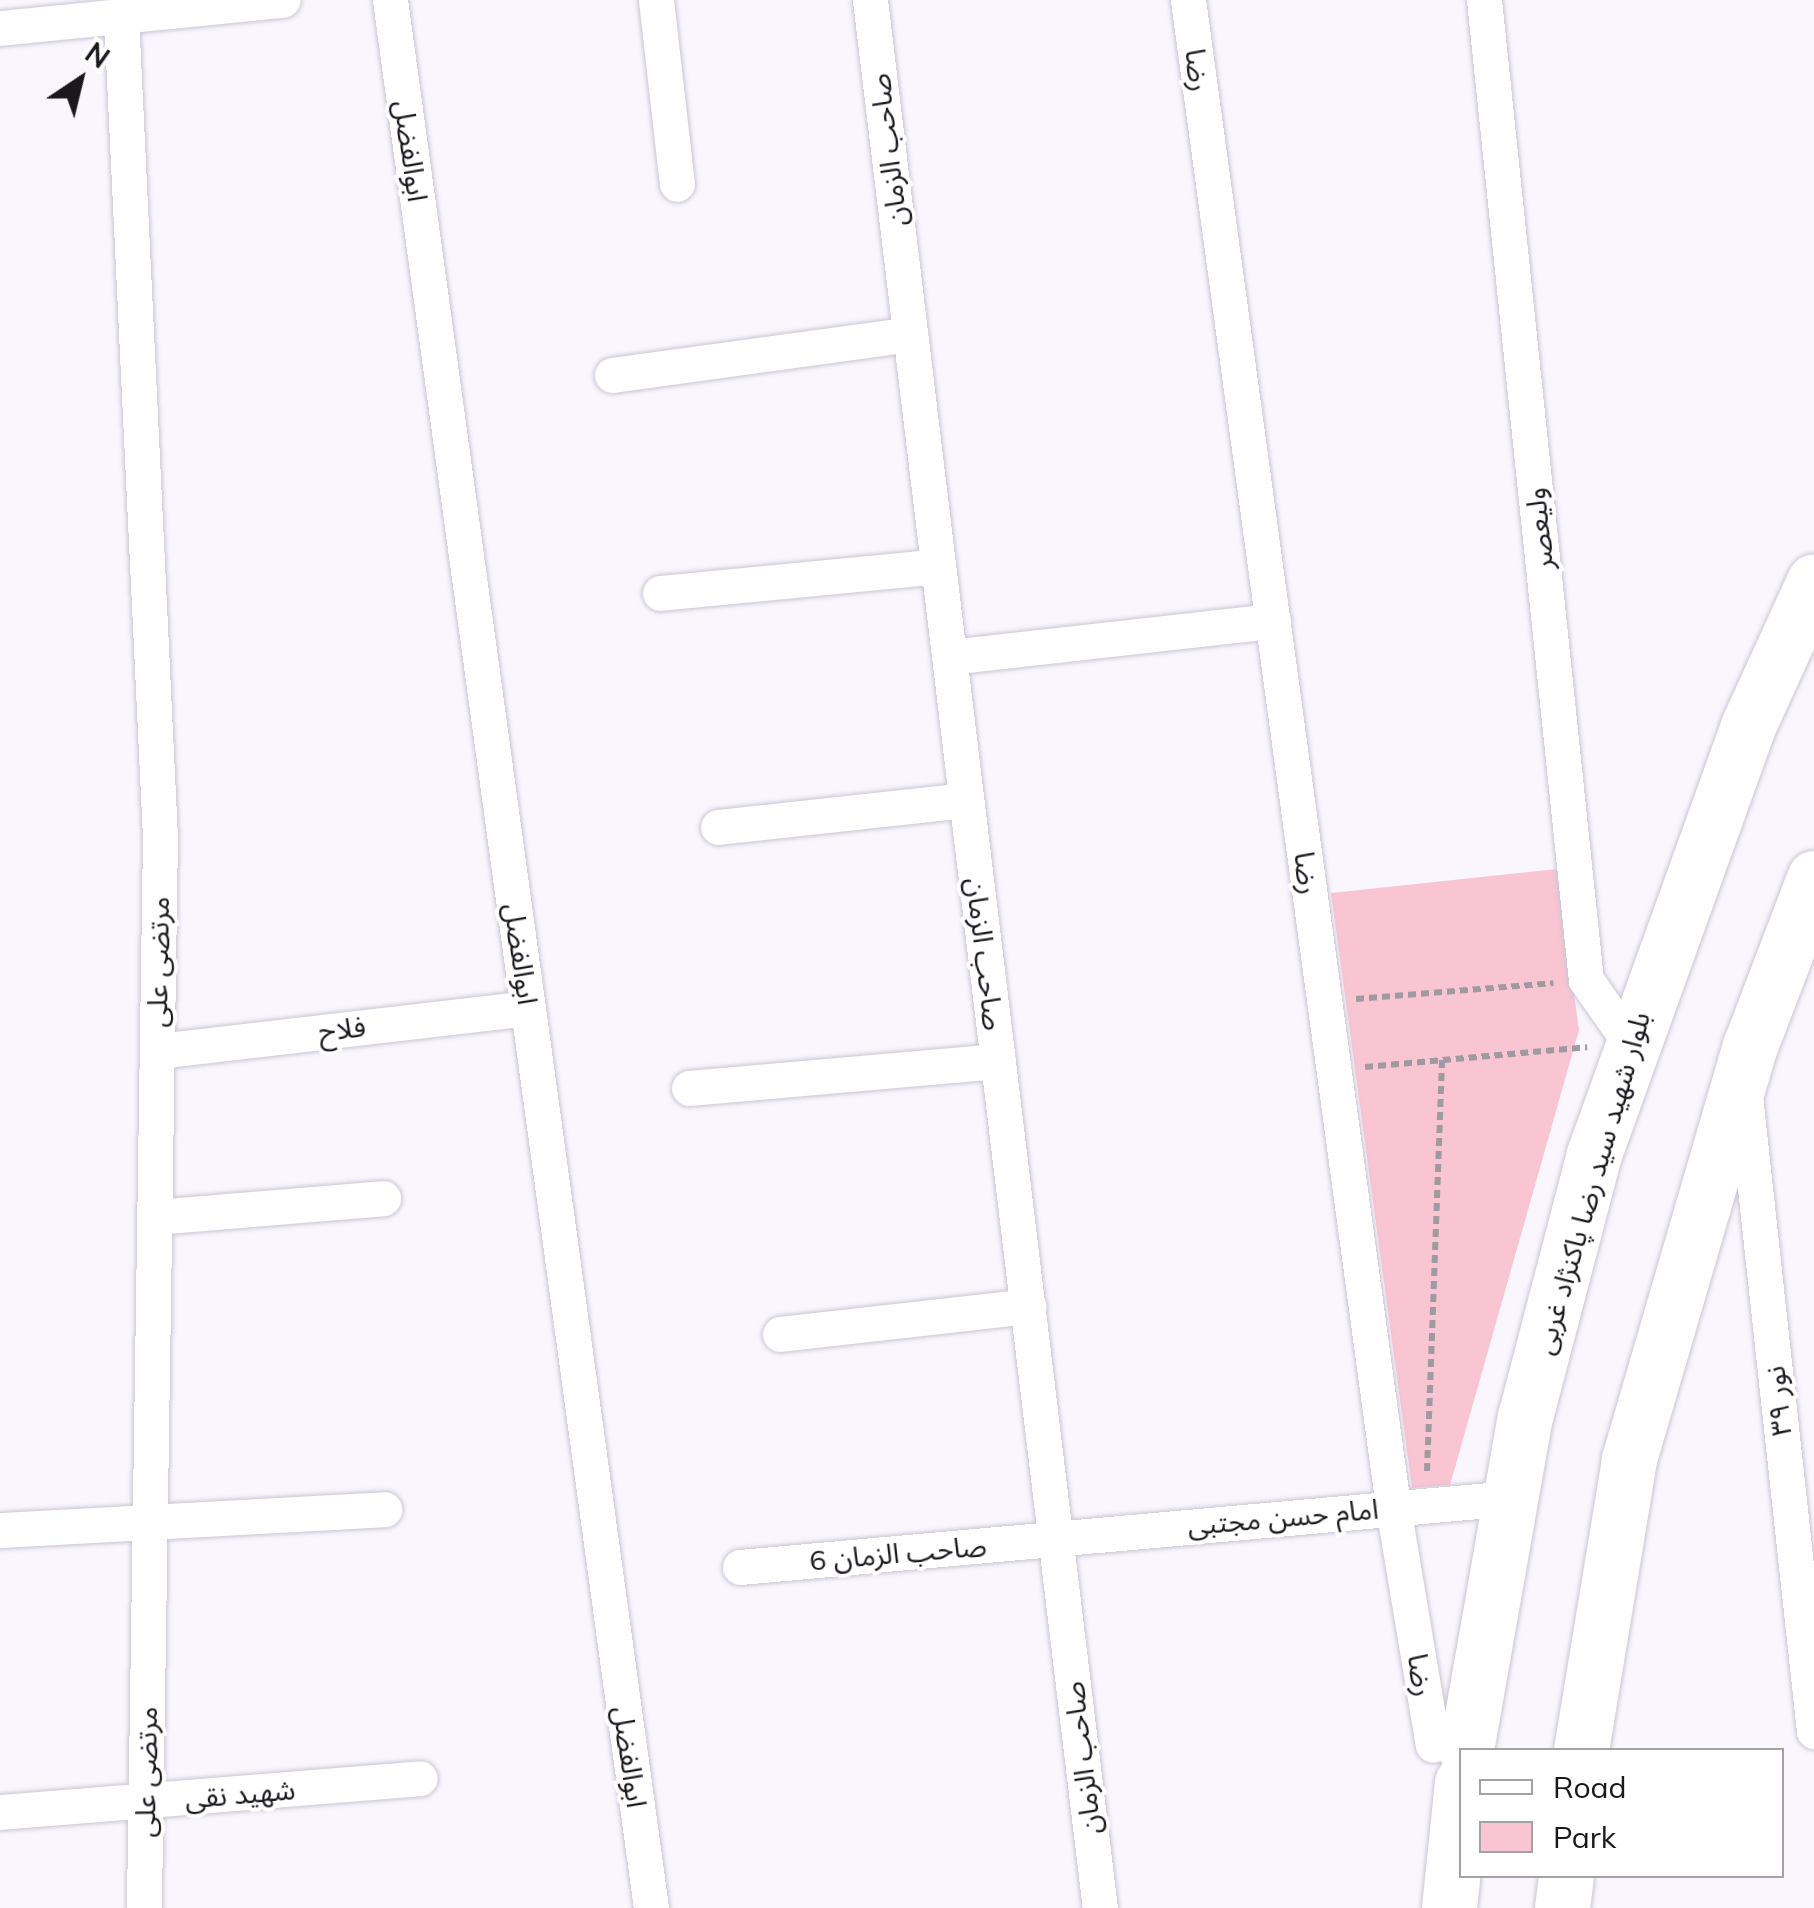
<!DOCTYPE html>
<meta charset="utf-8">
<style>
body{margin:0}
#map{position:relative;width:1814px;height:1908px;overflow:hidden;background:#f9f6fe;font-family:Mulish,"Noto Sans Arabic",sans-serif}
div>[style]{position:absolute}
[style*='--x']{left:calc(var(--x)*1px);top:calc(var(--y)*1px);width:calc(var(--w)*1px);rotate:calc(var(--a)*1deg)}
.green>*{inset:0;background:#f9c5d3}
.path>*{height:6px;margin-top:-3px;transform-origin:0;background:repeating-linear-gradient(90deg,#9d9aa1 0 8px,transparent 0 13px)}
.roads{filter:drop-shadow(0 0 2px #cac5d3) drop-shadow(0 0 2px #cac5d3)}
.street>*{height:35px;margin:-17.5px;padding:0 17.5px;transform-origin:17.5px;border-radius:17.5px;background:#fff}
.primary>*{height:55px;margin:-27.5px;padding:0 27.5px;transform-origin:27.5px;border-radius:27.5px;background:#fff}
span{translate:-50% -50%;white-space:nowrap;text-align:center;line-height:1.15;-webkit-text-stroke:8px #fff;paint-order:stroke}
.street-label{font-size:28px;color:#1a181d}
.legend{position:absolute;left:1459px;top:1748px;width:325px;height:130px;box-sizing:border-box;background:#fff;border:2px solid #a3a3a5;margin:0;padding:12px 18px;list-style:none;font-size:30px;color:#1a181d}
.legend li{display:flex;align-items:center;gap:20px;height:50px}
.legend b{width:50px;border:2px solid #a3a3a5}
.north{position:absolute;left:30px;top:30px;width:100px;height:100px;-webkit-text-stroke:8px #fff;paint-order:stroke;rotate:35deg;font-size:28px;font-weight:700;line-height:40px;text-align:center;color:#1a181d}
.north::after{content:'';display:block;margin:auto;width:35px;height:45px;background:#1a181d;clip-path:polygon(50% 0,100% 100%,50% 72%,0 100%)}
</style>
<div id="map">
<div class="green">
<div style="clip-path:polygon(1557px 869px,1579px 1030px,1450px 1485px,1412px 1488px,1331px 893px)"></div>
</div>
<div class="path">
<div style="--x:1356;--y:999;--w:198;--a:-4.6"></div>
<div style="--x:1365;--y:1067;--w:223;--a:-5.1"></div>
<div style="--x:1427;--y:1471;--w:413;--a:-87.9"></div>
</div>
<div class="roads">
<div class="street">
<div style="--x:390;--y:0;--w:1926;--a:82.21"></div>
<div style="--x:656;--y:0;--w:185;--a:83.5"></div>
<div style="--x:870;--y:0;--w:1922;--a:83.13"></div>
<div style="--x:1188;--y:0;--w:1521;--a:82.25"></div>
<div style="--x:1393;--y:1507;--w:241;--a:80.5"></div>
<div style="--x:1484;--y:0;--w:985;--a:84.06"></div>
<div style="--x:1586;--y:980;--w:78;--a:54.9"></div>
<div style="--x:121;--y:16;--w:821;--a:87.28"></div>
<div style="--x:160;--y:836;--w:1072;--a:90.86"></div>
<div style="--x:0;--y:28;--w:284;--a:-5.7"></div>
<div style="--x:612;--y:375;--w:301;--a:-7.8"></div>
<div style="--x:660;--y:593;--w:279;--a:-5.5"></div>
<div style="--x:950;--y:657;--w:325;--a:-6.4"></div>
<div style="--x:718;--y:827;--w:249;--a:-6.2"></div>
<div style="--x:157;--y:1051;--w:373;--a:-6.6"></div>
<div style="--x:689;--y:1088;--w:310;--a:-5"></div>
<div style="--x:1745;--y:1096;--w:639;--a:83.8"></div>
<div style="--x:154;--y:1217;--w:230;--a:-4.7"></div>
<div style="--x:780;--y:1334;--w:250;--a:-6.4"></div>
<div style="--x:0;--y:1530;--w:385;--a:-3.1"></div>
<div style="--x:740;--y:1567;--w:774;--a:-5.11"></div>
<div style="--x:0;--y:1812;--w:421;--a:-4.6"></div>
</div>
<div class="primary">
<div style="--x:1466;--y:1750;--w:338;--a:-80"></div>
<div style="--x:1525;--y:1417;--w:272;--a:-75.3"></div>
<div style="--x:1594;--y:1154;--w:455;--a:-70.2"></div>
<div style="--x:1748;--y:726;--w:159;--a:-65.5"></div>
<div style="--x:1581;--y:1750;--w:295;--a:-80.6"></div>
<div style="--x:1629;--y:1459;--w:430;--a:-73.7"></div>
<div style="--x:1750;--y:1046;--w:180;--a:-69.1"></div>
<div style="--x:1449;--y:1908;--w:126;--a:-84.1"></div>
<div style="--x:1562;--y:1908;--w:32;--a:-83"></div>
</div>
</div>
<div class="street-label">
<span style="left:1198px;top:70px;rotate:82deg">رضا</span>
<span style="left:888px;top:150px;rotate:-97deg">صاحب الزمان</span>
<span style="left:411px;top:151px;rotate:82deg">ابوالفضل</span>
<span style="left:1539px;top:529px;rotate:-96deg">ولیعصر</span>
<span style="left:1307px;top:873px;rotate:82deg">رضا</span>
<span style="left:521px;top:954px;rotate:82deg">ابوالفضل</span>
<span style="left:985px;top:954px;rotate:83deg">صاحب الزمان</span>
<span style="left:158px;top:962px;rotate:-89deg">مرتضی علی</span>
<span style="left:342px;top:1029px;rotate:-7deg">فلاح</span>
<span style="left:1592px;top:1183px;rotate:-74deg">بلوار شهید سید رضا پاکنژاد غربی</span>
<span style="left:1778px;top:1401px;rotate:-96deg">نور ۳۹</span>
<span style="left:1283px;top:1517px;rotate:-5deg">امام حسن مجتبی</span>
<span style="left:898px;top:1553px;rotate:-5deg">صاحب الزمان 6</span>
<span style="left:1421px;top:1675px;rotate:80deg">رضا</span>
<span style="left:630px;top:1757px;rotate:82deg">ابوالفضل</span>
<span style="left:1082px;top:1758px;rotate:-97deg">صاحب الزمان</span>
<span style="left:146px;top:1772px;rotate:-89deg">مرتضی علی</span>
<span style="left:240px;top:1794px;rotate:-5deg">شهید نقی</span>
</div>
<ul class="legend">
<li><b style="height:12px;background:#fff"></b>Road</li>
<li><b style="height:28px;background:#f9c5d3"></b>Park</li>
</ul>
<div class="north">N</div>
</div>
